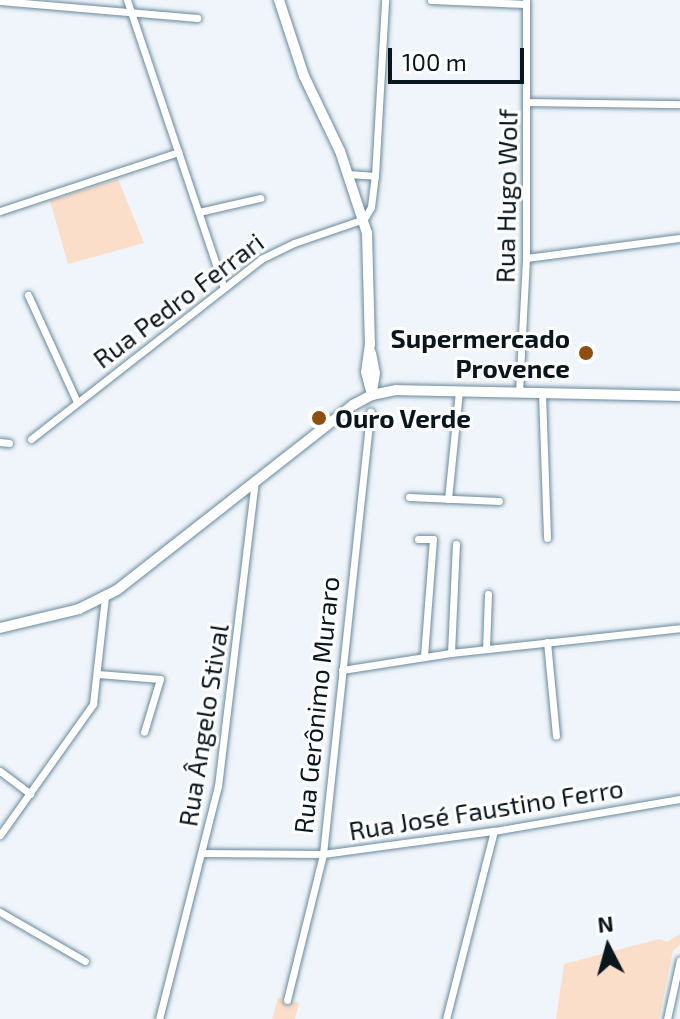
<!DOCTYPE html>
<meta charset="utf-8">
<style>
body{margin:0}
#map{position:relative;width:680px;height:1019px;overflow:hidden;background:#eff5fa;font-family:"Exo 2",sans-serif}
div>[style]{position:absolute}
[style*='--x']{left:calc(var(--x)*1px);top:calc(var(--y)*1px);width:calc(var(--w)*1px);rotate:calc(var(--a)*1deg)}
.green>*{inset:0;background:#fbdec9}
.roads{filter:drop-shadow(0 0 2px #69889c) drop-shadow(0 0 2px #69889c)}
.street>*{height:7px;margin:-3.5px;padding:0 3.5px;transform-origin:3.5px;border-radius:3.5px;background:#fff}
.secondary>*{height:10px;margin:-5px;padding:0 5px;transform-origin:5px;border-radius:5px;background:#fff}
.dots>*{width:22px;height:22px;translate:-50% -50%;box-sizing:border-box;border:4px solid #fff;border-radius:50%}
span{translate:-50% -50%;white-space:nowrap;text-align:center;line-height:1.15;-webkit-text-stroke:6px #fff;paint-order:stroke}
.street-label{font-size:26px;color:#0a161d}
.poi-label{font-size:26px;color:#0a161d;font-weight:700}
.right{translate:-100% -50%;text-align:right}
.left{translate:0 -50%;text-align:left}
.north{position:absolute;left:568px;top:907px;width:80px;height:80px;-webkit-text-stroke:6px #fff;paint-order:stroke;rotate:354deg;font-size:22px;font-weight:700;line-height:32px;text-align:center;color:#0a161d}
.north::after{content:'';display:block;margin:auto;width:28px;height:36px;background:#0a161d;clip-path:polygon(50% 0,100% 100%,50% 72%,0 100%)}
.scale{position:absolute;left:388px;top:48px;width:136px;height:36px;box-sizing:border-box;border:4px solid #0a161d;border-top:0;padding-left:10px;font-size:24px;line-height:28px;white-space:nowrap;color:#0a161d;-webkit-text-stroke:6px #fff;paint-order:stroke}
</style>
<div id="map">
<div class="green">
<div style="clip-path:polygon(118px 179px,144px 243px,68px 264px,50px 201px)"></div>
<div style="clip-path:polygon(680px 934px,680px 945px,673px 951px,659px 1019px,556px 1019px,564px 964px,659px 939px,667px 942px)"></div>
<div style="clip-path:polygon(278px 998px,299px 1003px,295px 1019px,272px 1019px)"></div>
</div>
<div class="roads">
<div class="street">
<div style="--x:127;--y:0;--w:301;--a:71.4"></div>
<div style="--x:431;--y:0;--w:95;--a:2.4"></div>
<div style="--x:0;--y:1;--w:198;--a:4.9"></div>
<div style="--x:528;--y:102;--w:152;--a:0.8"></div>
<div style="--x:348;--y:174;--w:27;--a:4"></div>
<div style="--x:0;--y:211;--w:188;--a:-18.3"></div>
<div style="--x:199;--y:212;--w:63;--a:-12.9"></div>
<div style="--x:526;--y:258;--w:155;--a:-7.4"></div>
<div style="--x:28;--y:295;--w:118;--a:65.4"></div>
<div style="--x:519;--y:392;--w:134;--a:-87"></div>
<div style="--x:526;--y:258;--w:258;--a:-90"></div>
<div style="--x:542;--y:393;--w:145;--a:88"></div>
<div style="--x:31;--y:439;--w:292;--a:-38"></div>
<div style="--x:261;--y:259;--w:37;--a:-26"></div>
<div style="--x:294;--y:243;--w:74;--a:-18.9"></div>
<div style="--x:364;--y:219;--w:14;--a:-60"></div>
<div style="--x:371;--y:207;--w:31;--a:-83"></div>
<div style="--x:375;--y:176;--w:176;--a:-86.7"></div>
<div style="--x:0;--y:442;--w:9;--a:6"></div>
<div style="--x:409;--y:497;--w:90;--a:2.5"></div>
<div style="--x:448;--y:499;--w:109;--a:-84.2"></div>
<div style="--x:418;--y:539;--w:15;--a:0"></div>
<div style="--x:433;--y:539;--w:117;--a:94.4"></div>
<div style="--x:547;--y:642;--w:94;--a:84.5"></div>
<div style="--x:486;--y:649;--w:55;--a:-87.9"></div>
<div style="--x:451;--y:653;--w:109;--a:-87.4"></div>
<div style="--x:342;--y:670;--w:110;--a:-8.9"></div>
<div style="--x:451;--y:653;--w:230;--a:-6.2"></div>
<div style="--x:98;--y:674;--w:62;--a:4.6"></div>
<div style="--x:160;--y:679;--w:55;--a:106.8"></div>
<div style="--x:0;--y:771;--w:38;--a:37"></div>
<div style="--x:0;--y:835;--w:161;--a:-54.6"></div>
<div style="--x:93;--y:704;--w:108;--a:-83.6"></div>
<div style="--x:202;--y:853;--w:121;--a:0.5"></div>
<div style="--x:323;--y:854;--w:173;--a:-7.7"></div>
<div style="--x:494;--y:831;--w:189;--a:-9.8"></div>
<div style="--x:0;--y:912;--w:98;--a:30"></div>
<div style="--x:287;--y:1000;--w:150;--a:-76.1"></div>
<div style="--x:323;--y:854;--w:445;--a:-83.9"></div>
<div style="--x:159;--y:1019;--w:240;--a:-75.8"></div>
<div style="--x:218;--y:786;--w:307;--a:-83.1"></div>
<div style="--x:446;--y:1019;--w:194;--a:-75.7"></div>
<div style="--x:667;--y:1019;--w:60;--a:-77.6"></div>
</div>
<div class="secondary">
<div style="--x:279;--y:0;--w:80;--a:71.8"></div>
<div style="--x:304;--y:76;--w:83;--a:64.4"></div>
<div style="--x:340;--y:151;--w:86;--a:71.8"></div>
<div style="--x:367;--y:233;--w:111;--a:88.5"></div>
<div style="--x:370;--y:344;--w:28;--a:98"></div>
<div style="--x:366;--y:372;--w:24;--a:75"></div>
<div style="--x:371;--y:353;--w:20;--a:79"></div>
<div style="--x:375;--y:373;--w:20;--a:99"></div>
<div style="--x:0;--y:628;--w:81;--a:-13.5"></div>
<div style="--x:79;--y:609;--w:42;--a:-26.6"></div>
<div style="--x:117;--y:590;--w:300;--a:-38.1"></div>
<div style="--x:353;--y:405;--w:21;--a:-28"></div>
<div style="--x:372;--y:395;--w:25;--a:-12"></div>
<div style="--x:396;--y:390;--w:284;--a:1.2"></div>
</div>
</div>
<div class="dots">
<div style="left:586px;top:353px;background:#8c4f10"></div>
<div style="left:319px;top:418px;background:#8c4f10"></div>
</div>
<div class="street-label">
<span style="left:506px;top:196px;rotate:-89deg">Rua Hugo Wolf</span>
<span style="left:178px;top:300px;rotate:-37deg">Rua Pedro Ferrari</span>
<span style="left:316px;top:705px;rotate:-84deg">Rua Gerônimo Muraro</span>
<span style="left:203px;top:725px;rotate:-81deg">Rua Ângelo Stival</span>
<span style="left:486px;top:809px;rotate:-9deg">Rua José Faustino Ferro</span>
</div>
<div class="poi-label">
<span class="right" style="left:570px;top:353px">Supermercado<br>Provence</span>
<span class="left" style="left:335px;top:418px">Ouro Verde</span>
</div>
<div class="north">N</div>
<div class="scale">100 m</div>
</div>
